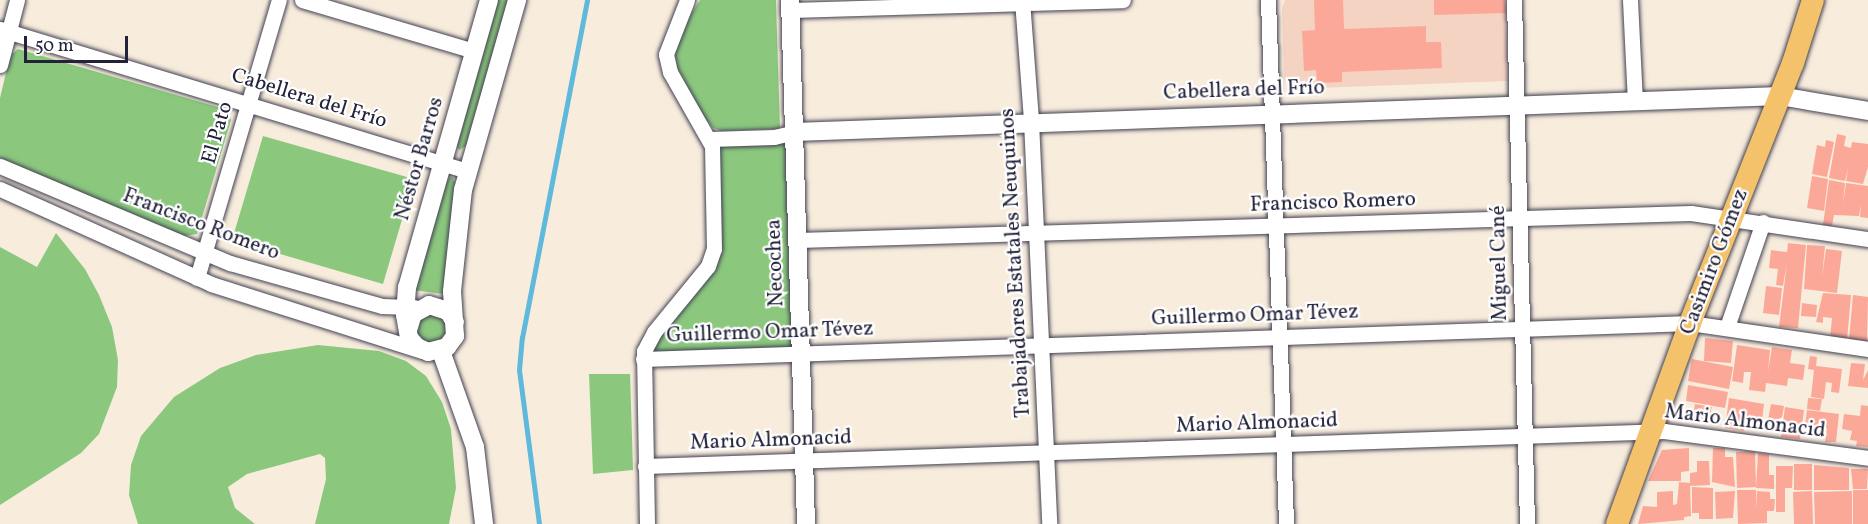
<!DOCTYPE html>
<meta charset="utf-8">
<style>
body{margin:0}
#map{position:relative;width:1868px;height:524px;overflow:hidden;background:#f8eddd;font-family:Vollkorn,serif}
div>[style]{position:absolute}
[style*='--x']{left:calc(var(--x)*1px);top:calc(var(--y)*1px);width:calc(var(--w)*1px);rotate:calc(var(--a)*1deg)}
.built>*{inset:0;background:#f5d3c2}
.green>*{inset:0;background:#8bc87e}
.stream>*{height:4.5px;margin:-2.25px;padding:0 2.25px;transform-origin:2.25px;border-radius:2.25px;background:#5fb9dd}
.building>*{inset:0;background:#fca898}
.roads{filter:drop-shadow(0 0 2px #424053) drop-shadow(0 0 2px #424053)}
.minor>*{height:15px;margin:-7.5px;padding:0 7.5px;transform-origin:7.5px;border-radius:7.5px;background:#fff}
.tertiary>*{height:18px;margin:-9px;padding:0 9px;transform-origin:9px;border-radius:9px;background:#fff}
.primary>*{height:22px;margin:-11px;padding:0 11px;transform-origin:11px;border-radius:11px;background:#f3c26a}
span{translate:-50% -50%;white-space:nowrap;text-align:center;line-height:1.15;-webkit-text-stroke:4.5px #fff;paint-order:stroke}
.street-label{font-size:21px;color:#22223b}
.scale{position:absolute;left:24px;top:36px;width:104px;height:27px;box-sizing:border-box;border:3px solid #22223b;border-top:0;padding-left:8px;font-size:18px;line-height:21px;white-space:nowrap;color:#22223b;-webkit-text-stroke:4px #fff;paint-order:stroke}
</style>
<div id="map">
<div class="built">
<div style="clip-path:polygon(1285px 0,1505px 0,1508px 81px,1292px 89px,1284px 79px,1282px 8px)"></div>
</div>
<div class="green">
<div style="clip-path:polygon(498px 0,508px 0,466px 146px,459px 150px,456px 145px)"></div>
<div style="clip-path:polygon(700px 0,776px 0,780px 129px,722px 131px,713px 128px,702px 114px,677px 67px,675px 50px,679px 33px)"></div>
<div style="clip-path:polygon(18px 49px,228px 110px,231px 120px,197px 234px,184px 236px,0 158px,0 98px,10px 56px)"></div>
<div style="clip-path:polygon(263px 136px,414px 179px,383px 284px,232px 240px)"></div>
<div style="clip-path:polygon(787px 143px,792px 349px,657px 353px,651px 344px,719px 259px,716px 145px)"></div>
<div style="clip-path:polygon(452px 177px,455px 182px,443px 294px,413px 290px,446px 179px)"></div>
<div style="clip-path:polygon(56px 233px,85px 269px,99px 295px,112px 327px,118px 360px,117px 387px,99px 434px,81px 453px,0 505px,0 247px,37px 267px)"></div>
<div style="clip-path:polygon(426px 312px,446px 320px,447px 336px,434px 346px,419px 340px,415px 324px)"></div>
<div style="clip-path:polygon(318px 345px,379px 351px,406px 361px,426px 376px,442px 402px,451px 429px,456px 488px,449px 524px,315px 524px,326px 479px,325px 458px,320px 454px,247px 474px,228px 487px,235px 508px,255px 524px,138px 524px,129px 495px,131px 465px,141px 436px,174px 397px,220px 368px,256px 355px)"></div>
<div style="clip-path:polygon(589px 374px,630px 374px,633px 470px,593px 474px)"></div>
</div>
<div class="stream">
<div style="--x:539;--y:524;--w:155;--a:-97.4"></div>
<div style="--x:519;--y:370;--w:32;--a:-85"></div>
<div style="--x:522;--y:338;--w:344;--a:-79.1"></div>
</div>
<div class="building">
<div style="clip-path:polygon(1314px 0,1343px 0,1344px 29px,1426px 26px,1426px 42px,1441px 42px,1442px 68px,1342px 72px,1342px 82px,1317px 83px,1316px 70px,1304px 71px,1302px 31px,1315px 30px)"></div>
<div style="clip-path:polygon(1434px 0,1505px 0,1506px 13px,1434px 15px)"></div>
<div style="clip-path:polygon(1837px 134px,1846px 136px,1844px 146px,1851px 148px,1852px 142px,1868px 144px,1868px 167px,1863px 184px,1846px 181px,1848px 168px,1845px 181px,1829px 178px)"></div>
<div style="clip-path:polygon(1826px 140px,1834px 142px,1827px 177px,1812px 174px,1817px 145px,1825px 147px)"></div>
<div style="clip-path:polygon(1812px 176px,1828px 179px,1824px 211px,1807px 208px)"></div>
<div style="clip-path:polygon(1829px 180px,1845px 183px,1843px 204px,1846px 183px,1868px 186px,1868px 218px,1860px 217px,1861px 204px,1859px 216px,1834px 215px,1832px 226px,1823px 225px)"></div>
<div style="clip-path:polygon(1788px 243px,1806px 245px,1798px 328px,1779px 327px,1787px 263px,1783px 286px,1776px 285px,1778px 269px,1769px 268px,1771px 250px,1787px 252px)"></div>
<div style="clip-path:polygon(1807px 245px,1825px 246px,1822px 277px,1826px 249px,1842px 251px,1837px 293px,1804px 289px)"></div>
<div style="clip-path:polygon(1766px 286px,1782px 288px,1779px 315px,1763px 313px)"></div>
<div style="clip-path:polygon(1823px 293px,1851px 295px,1847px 340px,1830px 338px,1832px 318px,1823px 317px,1823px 323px,1816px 322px)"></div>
<div style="clip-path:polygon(1853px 295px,1868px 297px,1867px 341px,1849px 340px)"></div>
<div style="clip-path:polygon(1802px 303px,1817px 305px,1816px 317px,1801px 316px)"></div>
<div style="clip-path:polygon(1705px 338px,1733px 341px,1731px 363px,1704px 361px)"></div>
<div style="clip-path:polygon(1737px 345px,1770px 350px,1768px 371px,1772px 347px,1792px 350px,1790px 363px,1805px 365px,1803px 380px,1788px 378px,1787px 386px,1766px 383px,1765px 392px,1749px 390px,1751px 372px,1744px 372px,1743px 383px,1732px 381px)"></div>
<div style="clip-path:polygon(1810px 356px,1817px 357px,1816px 366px,1842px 369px,1839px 393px,1831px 392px,1832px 383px,1826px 382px,1824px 399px,1811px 397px,1814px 370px,1808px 369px)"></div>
<div style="clip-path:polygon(1692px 359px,1733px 367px,1729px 389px,1688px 381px)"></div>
<div style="clip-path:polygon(1851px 363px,1865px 364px,1863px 380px,1868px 370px,1868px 388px,1848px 386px)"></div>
<div style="clip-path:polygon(1688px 385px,1728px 392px,1725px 408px,1686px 401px)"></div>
<div style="clip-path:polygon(1729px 398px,1764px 404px,1762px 420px,1747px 418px,1747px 410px,1744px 431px,1725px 428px)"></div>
<div style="clip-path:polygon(1808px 398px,1822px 399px,1820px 411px,1807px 409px)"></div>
<div style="clip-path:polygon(1695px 404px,1712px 407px,1709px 419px,1703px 417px,1702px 423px,1692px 422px)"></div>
<div style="clip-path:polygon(1771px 404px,1784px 406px,1781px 423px,1768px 420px)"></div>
<div style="clip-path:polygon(1861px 405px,1868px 406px,1868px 447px,1856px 446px,1857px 441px,1850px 440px,1852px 431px,1842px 429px,1844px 414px,1860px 416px)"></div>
<div style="clip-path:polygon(1785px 407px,1804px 410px,1800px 439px,1781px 437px)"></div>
<div style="clip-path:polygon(1807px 410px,1839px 414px,1836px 442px,1825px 442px,1827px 428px,1805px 426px)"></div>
<div style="clip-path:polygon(1689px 448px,1689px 471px,1681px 472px,1681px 481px,1648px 481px,1662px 450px)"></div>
<div style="clip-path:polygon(1713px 448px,1725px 448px,1725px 457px,1733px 457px,1735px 487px,1712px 482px)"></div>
<div style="clip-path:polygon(1755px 451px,1756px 487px,1737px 488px,1736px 452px)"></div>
<div style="clip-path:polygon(1758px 453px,1769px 454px,1769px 475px,1774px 475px,1774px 489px,1756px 488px)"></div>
<div style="clip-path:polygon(1697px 461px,1709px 461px,1710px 485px,1690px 486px,1691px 516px,1684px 517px,1684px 520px,1638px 524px,1643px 506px,1657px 507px,1657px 492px,1673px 491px,1673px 505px,1677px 504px,1679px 482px,1690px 483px,1690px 473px,1697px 472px)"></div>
<div style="clip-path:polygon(1794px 464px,1812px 464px,1812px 490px,1794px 490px)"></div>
<div style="clip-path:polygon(1814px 465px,1849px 468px,1849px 490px,1814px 490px)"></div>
<div style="clip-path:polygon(1776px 466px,1793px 466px,1792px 488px,1785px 488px,1785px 512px,1776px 512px)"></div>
<div style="clip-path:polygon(1851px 469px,1868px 469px,1867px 489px,1853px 489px)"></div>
<div style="clip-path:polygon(1692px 487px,1713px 488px,1713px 519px,1699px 519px,1699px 513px,1692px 513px)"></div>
<div style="clip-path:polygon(1737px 490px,1756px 490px,1757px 510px,1757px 491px,1770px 492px,1770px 499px,1775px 499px,1774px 511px,1767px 511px,1767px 523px,1738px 524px)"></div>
<div style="clip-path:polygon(1853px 490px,1868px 490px,1868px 524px,1853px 524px)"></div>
<div style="clip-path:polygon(1735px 491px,1733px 518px,1716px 519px,1715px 492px)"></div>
<div style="clip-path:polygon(1812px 491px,1813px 524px,1794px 524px,1793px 492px)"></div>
<div style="clip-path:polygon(1852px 491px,1852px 524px,1815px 524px,1814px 492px)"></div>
</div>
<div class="roads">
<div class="minor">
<div style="--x:302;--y:0;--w:179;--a:16.5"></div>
<div style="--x:1022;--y:0;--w:121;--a:85.7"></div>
<div style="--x:1031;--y:121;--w:403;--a:87.4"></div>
<div style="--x:1268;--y:0;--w:524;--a:88.03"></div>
<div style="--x:1514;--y:0;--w:524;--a:88.58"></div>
<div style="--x:1630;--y:0;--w:101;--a:87.2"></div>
<div style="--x:790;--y:10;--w:333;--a:-1.7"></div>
<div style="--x:0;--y:29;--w:488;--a:16.9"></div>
<div style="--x:0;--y:65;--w:67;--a:-75.3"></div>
<div style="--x:710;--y:139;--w:64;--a:-1.8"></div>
<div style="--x:774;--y:137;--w:22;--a:-13"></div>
<div style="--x:0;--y:166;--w:250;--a:22.9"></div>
<div style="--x:230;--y:263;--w:158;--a:15.8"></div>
<div style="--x:382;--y:306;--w:33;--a:2"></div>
<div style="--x:0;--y:189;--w:231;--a:24.2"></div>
<div style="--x:211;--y:284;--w:221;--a:17.6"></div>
<div style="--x:798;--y:240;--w:893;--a:-1.73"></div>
<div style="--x:1691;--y:213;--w:179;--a:8.4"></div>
<div style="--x:197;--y:278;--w:290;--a:-73.6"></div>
<div style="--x:1727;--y:327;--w:111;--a:-71.1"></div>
<div style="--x:643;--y:359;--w:1048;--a:-1.97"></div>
<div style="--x:1690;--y:323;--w:180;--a:8.3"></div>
<div style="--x:645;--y:466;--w:1020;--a:-1.97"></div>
<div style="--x:1664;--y:431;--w:206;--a:7.5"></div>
<div style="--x:647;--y:524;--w:173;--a:-91"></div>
<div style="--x:644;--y:351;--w:21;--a:-62"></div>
<div style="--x:654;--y:332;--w:85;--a:-50.7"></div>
<div style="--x:708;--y:266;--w:18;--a:-71"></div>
<div style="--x:714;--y:249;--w:103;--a:-91.1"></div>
<div style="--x:712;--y:146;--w:85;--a:-119.6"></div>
<div style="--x:670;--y:72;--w:18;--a:-103"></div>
<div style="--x:666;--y:54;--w:58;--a:-68.7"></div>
</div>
<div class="tertiary">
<div style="--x:489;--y:0;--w:298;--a:105.9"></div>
<div style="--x:407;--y:287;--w:28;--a:94"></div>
<div style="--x:405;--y:315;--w:23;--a:80"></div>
<div style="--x:409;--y:338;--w:12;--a:48"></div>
<div style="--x:417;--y:347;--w:12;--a:24"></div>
<div style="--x:428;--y:352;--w:20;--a:-15"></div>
<div style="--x:447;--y:347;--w:14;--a:-54"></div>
<div style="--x:455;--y:336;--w:45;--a:-93.8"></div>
<div style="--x:452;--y:291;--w:102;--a:-83.8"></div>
<div style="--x:463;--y:190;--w:198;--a:-74.1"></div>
<div style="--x:790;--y:0;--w:524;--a:88.25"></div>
<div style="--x:795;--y:132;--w:986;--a:-2.09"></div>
<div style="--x:1780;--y:96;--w:89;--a:9.7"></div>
<div style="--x:408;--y:330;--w:17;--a:-73"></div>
<div style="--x:413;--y:314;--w:18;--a:-29"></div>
<div style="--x:429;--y:305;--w:20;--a:18"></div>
<div style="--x:448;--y:311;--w:13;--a:58"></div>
<div style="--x:441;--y:351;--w:102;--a:70.5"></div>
<div style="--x:475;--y:447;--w:78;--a:83.3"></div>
</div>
<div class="primary">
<div style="--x:1617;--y:524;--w:214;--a:-70"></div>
<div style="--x:1690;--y:323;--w:280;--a:-68.4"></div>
<div style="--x:1793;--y:63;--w:66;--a:-72.4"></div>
</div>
</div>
<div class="street-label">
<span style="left:1244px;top:91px;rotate:-2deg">Cabellera del Frío</span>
<span style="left:309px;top:99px;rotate:17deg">Cabellera del Frío</span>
<span style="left:218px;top:133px;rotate:-74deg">El Pato</span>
<span style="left:420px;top:159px;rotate:-74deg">Néstor Barros</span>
<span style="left:1333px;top:203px;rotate:-2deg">Francisco Romero</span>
<span style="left:201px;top:225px;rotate:21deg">Francisco Romero</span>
<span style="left:1715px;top:262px;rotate:-69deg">Casimiro Gómez</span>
<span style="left:776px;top:263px;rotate:-92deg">Necochea</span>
<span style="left:1016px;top:263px;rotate:-93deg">Trabajadores Estatales Neuquinos</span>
<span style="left:1500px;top:263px;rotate:-91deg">Miguel Cané</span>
<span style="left:1255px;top:316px;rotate:-2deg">Guillermo Omar Tévez</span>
<span style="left:770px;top:333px;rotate:-2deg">Guillermo Omar Tévez</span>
<span style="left:1745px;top:422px;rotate:7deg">Mario Almonacid</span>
<span style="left:1257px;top:424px;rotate:-2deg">Mario Almonacid</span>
<span style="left:771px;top:441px;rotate:-2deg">Mario Almonacid</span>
</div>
<div class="scale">50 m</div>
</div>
